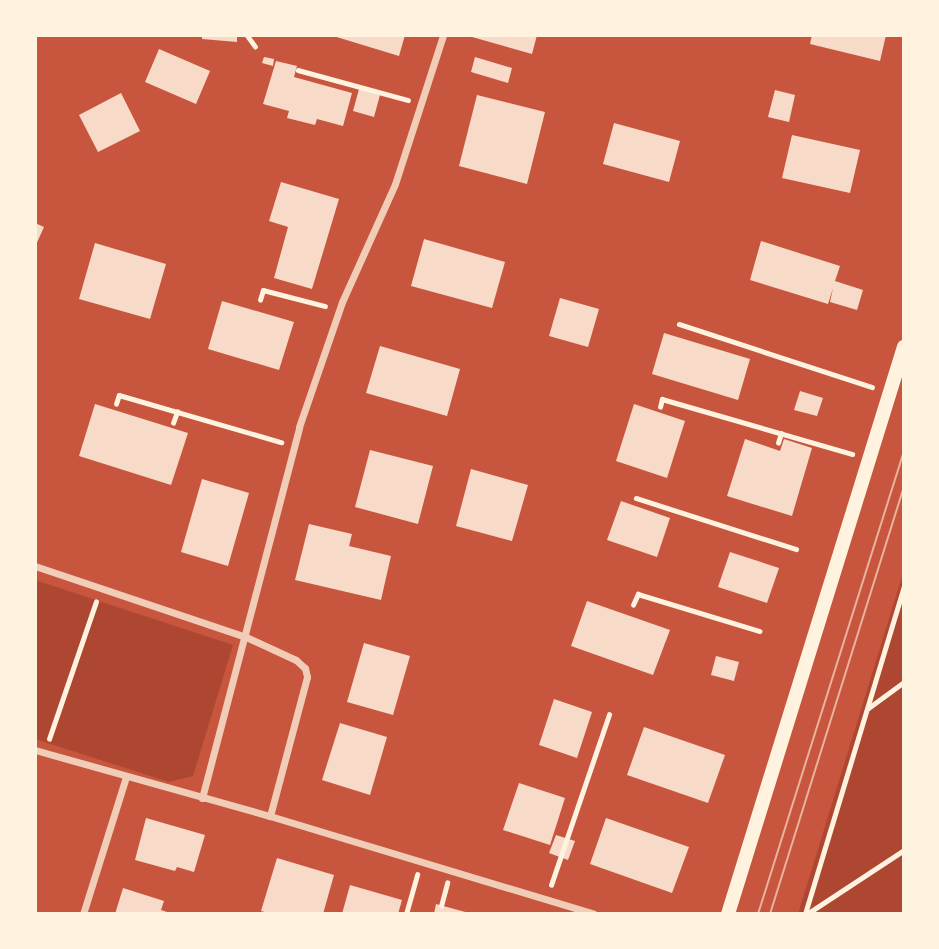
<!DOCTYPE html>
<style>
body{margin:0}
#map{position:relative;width:939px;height:949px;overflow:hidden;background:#c8553d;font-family:"Exo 2",sans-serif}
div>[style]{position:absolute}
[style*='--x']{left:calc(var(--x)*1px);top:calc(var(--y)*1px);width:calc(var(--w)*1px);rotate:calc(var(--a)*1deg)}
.green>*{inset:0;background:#ae4732}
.building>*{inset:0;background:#f7dbc8}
.path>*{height:4.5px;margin:-2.25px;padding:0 2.25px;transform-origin:2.25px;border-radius:2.25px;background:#fff3e0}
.minor>*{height:7px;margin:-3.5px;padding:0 3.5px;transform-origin:3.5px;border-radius:3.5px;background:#f1ccb7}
.secondary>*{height:14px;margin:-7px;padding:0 7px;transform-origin:7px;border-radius:7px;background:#fff3e0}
.tram>*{height:2px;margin:-1px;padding:0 1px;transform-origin:1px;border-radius:1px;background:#e9b49f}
span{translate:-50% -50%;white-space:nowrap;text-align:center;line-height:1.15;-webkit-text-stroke:6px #fff3e0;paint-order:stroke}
.frame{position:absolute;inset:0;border:37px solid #fff3e0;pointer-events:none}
</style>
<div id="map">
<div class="green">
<div style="clip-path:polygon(904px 570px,904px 914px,798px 914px)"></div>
<div style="clip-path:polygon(35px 580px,233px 645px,193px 776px,169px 782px,35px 739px)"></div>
</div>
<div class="building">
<div style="clip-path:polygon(202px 35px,237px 35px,237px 42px,202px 39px)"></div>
<div style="clip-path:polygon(330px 35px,405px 35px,399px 56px)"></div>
<div style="clip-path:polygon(465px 35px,537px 35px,532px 54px)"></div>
<div style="clip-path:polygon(812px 35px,886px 35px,880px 61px,810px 44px)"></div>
<div style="clip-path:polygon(159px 49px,210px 71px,196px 104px,145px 82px)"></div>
<div style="clip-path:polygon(264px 57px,274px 59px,273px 66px,262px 63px)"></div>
<div style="clip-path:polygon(475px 57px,512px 68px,508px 83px,471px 72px)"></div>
<div style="clip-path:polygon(276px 61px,297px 66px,294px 77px,352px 93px,343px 126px,317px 119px,315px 125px,287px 118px,289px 111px,263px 104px)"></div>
<div style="clip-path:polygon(359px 89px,380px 95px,374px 117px,353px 111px)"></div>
<div style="clip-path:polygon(775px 90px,795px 95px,789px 122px,768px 117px)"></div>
<div style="clip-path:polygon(121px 93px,140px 131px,98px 152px,79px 115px)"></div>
<div style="clip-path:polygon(477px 95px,545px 112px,527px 184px,459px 166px)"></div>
<div style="clip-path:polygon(614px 123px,680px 141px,669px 182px,603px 164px)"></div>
<div style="clip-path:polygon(792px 135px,860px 150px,850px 193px,782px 178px)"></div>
<div style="clip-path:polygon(281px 182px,339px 199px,312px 289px,274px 278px,288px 227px,269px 221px)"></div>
<div style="clip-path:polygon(35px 223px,44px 227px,35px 247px)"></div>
<div style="clip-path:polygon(424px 239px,505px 262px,492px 308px,411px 286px)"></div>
<div style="clip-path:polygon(761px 241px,840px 266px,835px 281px,863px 290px,857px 310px,830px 302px,833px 288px,828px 304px,750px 280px)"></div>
<div style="clip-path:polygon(95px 243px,166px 264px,150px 319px,79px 299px)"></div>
<div style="clip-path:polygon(560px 298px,599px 309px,588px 347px,549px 336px)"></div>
<div style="clip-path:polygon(222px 301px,294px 322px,279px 370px,208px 349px)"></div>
<div style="clip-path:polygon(664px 333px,750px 359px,738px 400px,652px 374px)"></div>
<div style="clip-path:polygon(380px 346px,460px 369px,447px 416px,366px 393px)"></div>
<div style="clip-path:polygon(800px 391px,823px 398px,817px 416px,794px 410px)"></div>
<div style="clip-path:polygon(95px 404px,188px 433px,171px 485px,79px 456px)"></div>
<div style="clip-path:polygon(634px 404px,685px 421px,667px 478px,616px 461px)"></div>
<div style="clip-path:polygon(745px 439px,780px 451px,784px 439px,812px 448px,792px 516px,727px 496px)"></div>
<div style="clip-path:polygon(370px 450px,433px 466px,418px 524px,355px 507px)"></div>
<div style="clip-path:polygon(471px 469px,528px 485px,512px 541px,456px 526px)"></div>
<div style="clip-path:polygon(202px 479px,249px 493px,228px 566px,181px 552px)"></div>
<div style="clip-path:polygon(621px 501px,670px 518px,657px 557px,607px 540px)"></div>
<div style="clip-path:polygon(309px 524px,352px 534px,349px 546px,391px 556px,381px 600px,295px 580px)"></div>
<div style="clip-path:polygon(730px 552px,779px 568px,767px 603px,718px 587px)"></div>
<div style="clip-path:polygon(587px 601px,670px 630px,653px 675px,571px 646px)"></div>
<div style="clip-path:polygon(364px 643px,410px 656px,393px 715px,347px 702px)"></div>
<div style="clip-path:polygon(716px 656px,739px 662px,734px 681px,711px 675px)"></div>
<div style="clip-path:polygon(554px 699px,592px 712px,577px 758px,539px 745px)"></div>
<div style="clip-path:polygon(340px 723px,387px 737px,370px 795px,322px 780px)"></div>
<div style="clip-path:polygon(644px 727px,725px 755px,708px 803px,627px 775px)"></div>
<div style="clip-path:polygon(519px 783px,565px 798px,550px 845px,503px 830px)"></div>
<div style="clip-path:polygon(146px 818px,205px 835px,194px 872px,177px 867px,175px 871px,135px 860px)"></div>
<div style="clip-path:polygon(606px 818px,689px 847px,672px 893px,590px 864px)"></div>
<div style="clip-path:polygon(556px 835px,575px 841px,568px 860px,549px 853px)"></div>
<div style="clip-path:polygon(277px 858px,334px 875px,323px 914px,272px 914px,261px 911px)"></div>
<div style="clip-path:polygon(350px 885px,402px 900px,398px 914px,342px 914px)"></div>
<div style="clip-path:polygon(123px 888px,164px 901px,161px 910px,173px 914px,115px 914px)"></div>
<div style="clip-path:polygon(436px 904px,469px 913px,469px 914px,434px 914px)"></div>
</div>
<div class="path">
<div style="--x:247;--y:35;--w:14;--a:54"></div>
<div style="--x:298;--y:70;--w:114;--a:15.3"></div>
<div style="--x:260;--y:300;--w:10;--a:-73"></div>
<div style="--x:263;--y:290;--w:64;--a:14.5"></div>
<div style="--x:679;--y:324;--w:203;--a:18.1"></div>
<div style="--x:116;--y:404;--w:9;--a:-72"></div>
<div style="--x:119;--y:395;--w:169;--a:16.2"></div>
<div style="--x:660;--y:407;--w:8;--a:-76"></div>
<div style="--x:662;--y:399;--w:198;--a:16.1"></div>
<div style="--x:173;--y:423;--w:12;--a:-70"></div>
<div style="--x:778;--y:443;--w:10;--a:-73"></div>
<div style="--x:636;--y:498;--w:168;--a:17.7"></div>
<div style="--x:633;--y:605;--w:12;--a:-66"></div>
<div style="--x:638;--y:594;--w:127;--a:16.9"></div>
<div style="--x:867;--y:709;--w:46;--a:-36.1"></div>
<div style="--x:49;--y:739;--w:145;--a:-71.1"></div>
<div style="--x:551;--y:885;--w:180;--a:-71.2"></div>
<div style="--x:441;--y:906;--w:24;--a:-75"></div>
<div style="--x:406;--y:914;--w:41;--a:-74.2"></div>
<div style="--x:805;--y:914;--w:342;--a:-73.2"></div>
<div style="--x:807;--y:914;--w:116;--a:-33.4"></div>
</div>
<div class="minor">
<div style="--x:35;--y:566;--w:223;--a:18.6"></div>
<div style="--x:246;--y:637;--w:55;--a:24.7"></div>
<div style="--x:296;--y:660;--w:12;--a:42"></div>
<div style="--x:305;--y:668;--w:9;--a:77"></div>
<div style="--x:307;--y:677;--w:144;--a:104.9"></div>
<div style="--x:35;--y:750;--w:244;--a:15.7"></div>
<div style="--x:270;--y:816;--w:338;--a:16.8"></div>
<div style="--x:202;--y:798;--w:383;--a:-75.3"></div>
<div style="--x:299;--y:427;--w:132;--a:-71"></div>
<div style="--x:342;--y:302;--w:129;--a:-65.8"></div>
<div style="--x:395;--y:184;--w:157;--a:-72.1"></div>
<div style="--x:83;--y:914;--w:144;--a:-72.6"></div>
</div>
<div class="secondary">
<div style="--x:728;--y:914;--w:594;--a:-72.76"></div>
</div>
<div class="tram">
<div style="--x:758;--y:914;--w:485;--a:-72.5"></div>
<div style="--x:770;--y:914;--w:448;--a:-72.6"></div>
</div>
<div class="frame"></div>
</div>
